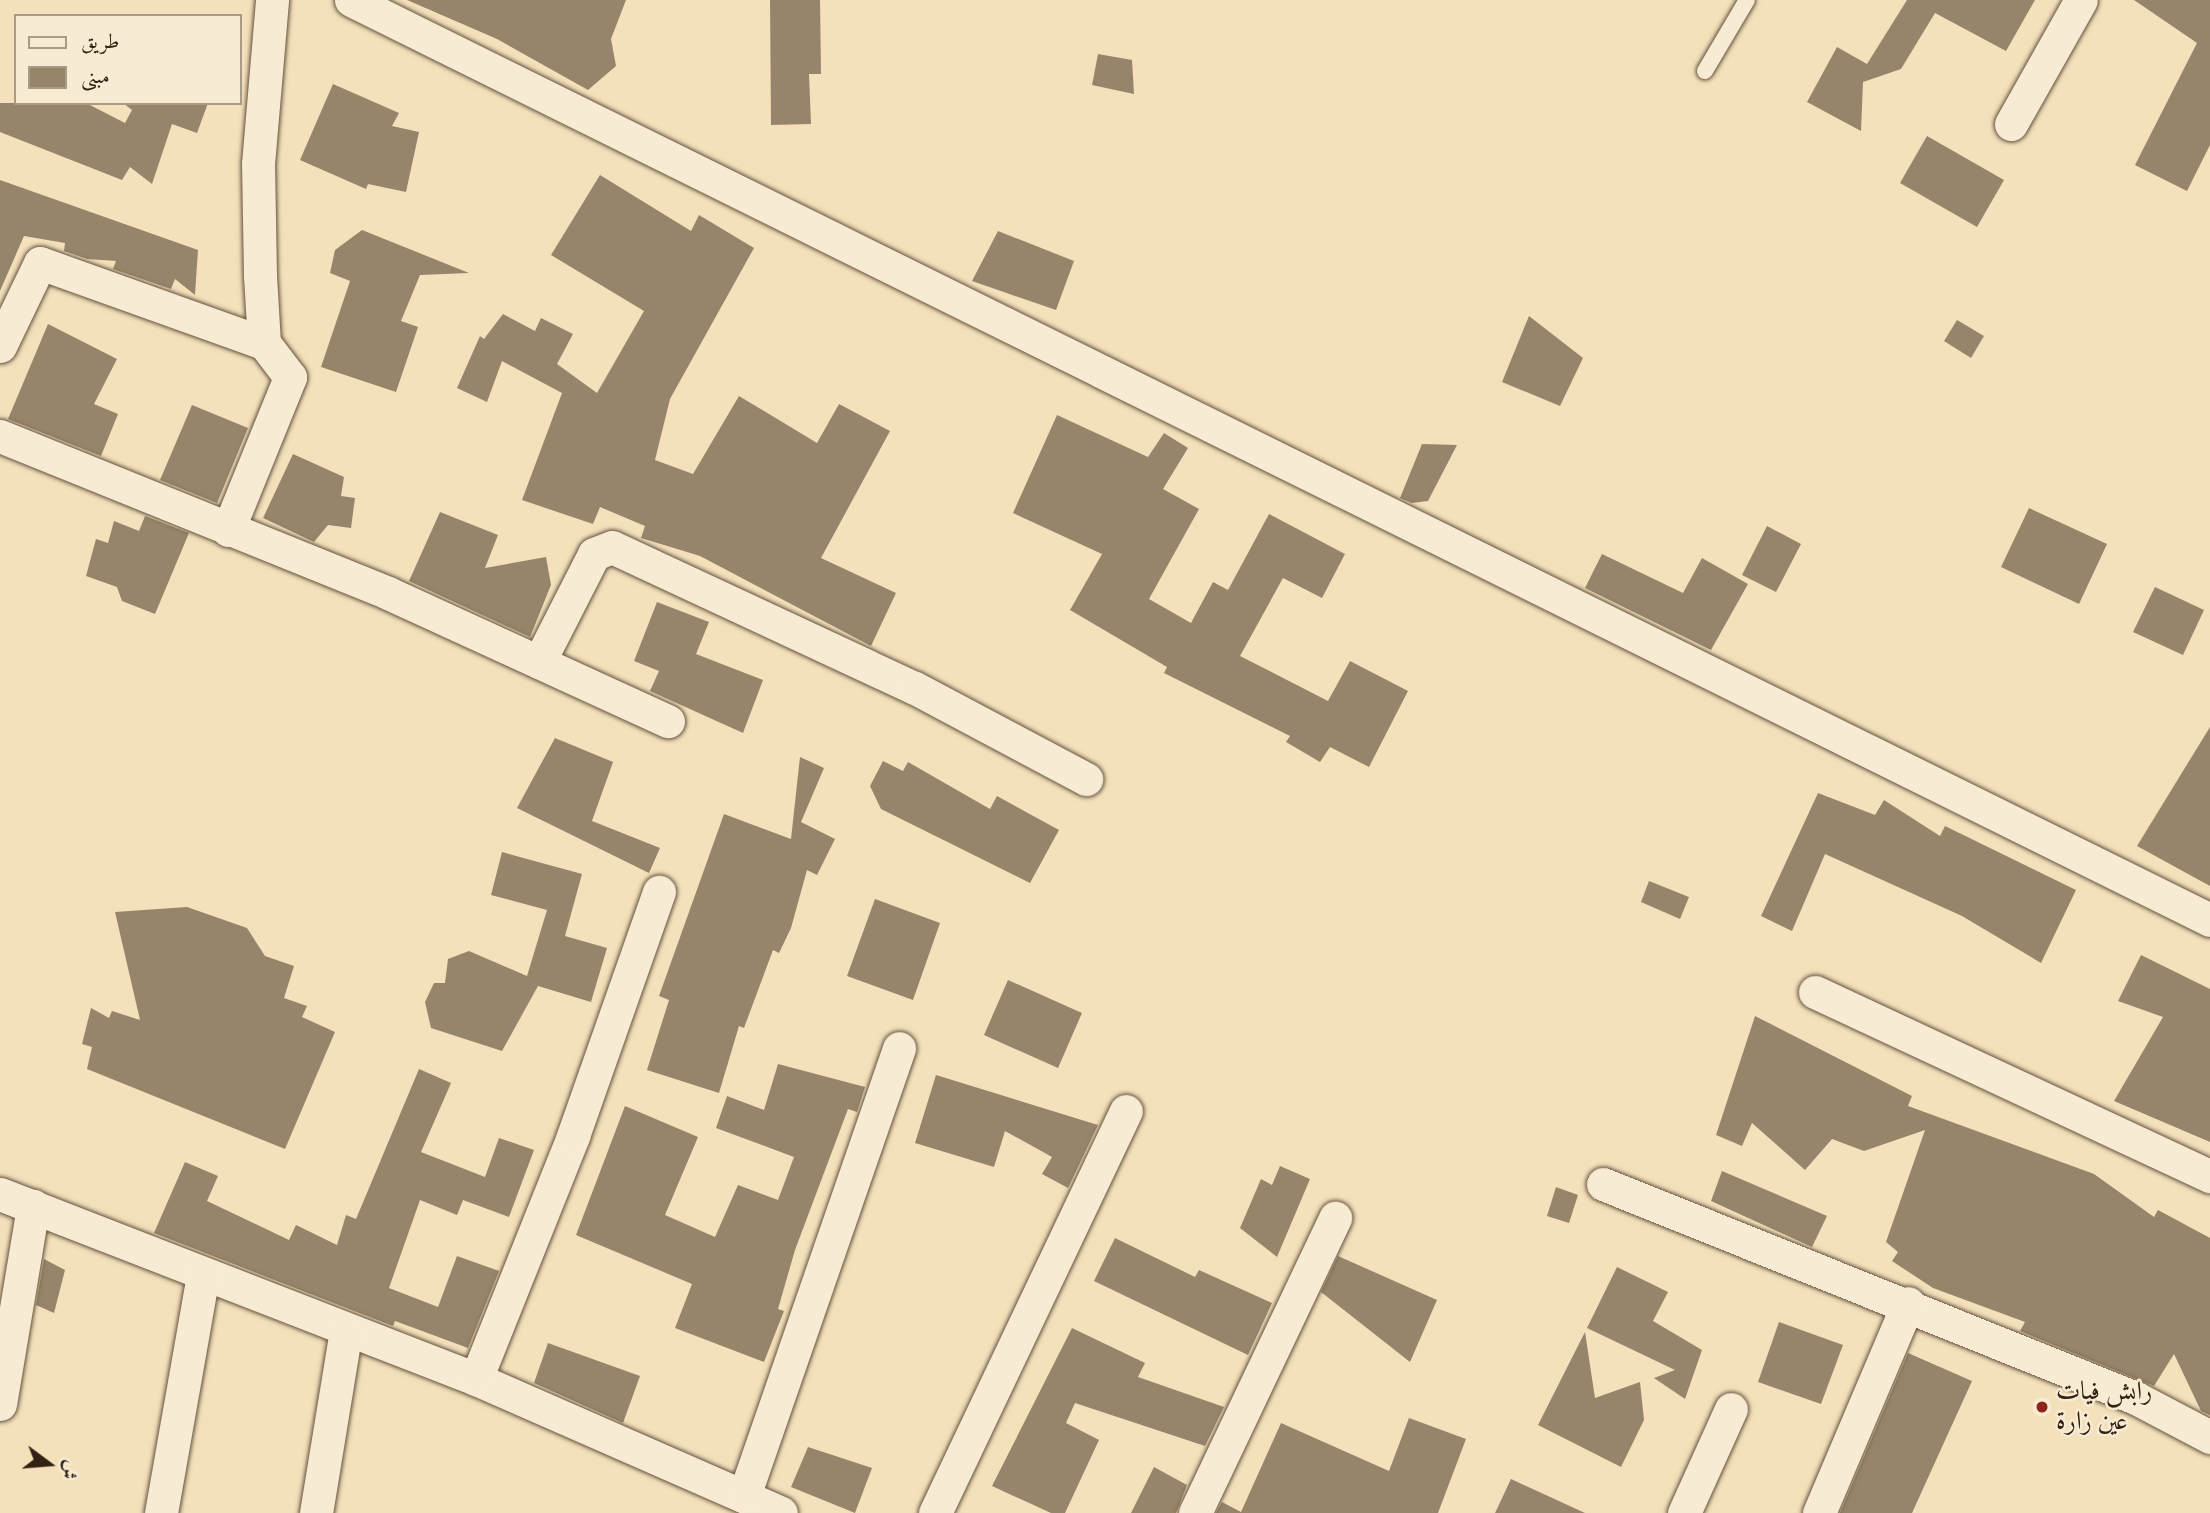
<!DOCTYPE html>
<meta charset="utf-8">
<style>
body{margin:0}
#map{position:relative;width:2210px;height:1513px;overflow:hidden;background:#f4e0bb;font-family:"IM FELL English",Amiri,serif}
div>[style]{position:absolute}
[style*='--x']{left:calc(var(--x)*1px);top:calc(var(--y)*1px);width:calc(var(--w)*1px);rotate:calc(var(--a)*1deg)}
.building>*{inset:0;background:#97856b}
.roads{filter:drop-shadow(0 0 2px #63523e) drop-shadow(0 0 2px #63523e)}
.lane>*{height:16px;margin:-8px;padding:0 8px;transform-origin:8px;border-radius:8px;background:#f8ebd3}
.street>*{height:33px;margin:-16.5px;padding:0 16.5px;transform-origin:16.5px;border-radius:16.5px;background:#f8ebd3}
.dots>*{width:19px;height:19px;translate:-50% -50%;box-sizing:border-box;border:4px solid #f8ebd3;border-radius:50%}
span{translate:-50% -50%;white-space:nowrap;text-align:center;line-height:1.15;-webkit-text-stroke:5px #f8ebd3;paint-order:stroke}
.poi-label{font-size:26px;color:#332214}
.left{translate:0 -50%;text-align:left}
.legend{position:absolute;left:14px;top:14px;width:228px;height:91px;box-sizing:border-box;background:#f8ebd3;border:2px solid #a99b87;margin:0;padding:9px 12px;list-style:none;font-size:21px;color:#332214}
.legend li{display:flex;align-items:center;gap:14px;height:35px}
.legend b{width:35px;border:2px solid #a99b87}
.north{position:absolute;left:14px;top:1429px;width:70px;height:70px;-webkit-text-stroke:5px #f8ebd3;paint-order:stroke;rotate:106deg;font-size:19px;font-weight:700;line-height:28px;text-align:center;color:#332214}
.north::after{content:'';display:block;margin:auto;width:24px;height:32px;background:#332214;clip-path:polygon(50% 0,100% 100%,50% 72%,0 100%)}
</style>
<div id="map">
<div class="building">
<div style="clip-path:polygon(407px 0,626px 0,611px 39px,616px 66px,588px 90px,497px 39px)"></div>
<div style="clip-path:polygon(770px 0,820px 0,821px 74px,809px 74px,811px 124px,771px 125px)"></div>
<div style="clip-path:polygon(1907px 0,2035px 0,2006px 51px,1935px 13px,1901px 69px,1863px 82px,1861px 131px,1807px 102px,1837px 47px,1867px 64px)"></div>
<div style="clip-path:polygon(2134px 0,2210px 0,2210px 145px,2187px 191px,2135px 165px,2197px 43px)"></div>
<div style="clip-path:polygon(1098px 54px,1132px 60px,1134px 94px,1092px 85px)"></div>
<div style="clip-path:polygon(333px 84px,399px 113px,392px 126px,419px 132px,406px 192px,368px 184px,366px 189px,300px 160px)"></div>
<div style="clip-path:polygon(0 103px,86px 103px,125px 123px,132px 110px,123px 103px,208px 103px,197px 133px,172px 124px,152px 184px,130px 167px,122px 180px,0 132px)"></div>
<div style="clip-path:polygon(1927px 136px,2004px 180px,1977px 227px,1900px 183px)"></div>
<div style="clip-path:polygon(600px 175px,691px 231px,699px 215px,754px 248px,670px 399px,655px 460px,693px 474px,739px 396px,817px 443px,839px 404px,890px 431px,821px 558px,896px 593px,871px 646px,700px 556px,641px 538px,645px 526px,600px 507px,593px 524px,522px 500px,562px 393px,502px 361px,487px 402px,457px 388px,480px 336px,484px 339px,503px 314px,535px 331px,541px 318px,573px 334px,557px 364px,597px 393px,644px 311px,551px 255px)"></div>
<div style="clip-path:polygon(0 180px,198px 250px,195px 295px,175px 279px,171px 289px,113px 269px,116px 261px,87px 259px,64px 251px,65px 243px,24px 236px,0 291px)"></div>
<div style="clip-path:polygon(362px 230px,469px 273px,420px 275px,401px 321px,418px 327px,396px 392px,321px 367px,350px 281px,330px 273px,335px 250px)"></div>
<div style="clip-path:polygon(998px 231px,1074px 261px,1056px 310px,972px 281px)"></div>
<div style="clip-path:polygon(1529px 316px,1583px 358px,1560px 406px,1502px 382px)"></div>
<div style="clip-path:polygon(1957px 320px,1984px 336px,1971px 358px,1944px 341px)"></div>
<div style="clip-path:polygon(48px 324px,117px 359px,94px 404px,118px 414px,101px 456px,8px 419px)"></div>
<div style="clip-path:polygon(192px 405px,248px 428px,217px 503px,160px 480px)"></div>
<div style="clip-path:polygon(1057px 415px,1148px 457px,1164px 433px,1188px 448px,1163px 489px,1199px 509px,1149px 599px,1191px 623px,1213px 582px,1228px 590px,1269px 514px,1345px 554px,1322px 598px,1283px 578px,1240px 656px,1328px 701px,1350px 661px,1408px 691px,1369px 767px,1330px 747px,1320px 762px,1286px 742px,1290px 736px,1164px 673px,1167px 667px,1070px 610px,1102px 554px,1013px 513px)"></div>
<div style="clip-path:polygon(1422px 444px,1457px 445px,1428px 501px,1412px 503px,1400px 498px)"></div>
<div style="clip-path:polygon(293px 454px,344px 477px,341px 496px,355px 498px,351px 528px,328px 525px,314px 542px,263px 518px)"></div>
<div style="clip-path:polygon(2029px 508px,2107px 544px,2079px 604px,2001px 567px)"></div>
<div style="clip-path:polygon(440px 512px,498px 535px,485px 568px,546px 557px,551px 585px,530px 637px,409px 581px)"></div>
<div style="clip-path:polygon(145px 516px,189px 533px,155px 614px,122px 601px,117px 587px,86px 576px,96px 539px,108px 543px,114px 521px,139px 531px)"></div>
<div style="clip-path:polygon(1767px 526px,1801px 544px,1776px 592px,1742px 575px)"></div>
<div style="clip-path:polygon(1602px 554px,1683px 593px,1702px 558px,1748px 584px,1711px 650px,1585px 588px)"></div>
<div style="clip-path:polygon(2155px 587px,2204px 610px,2183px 655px,2133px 632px)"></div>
<div style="clip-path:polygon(657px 602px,709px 622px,696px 654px,763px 680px,743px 733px,650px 691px,659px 671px,634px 661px)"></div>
<div style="clip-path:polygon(2210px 727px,2210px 886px,2137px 846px)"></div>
<div style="clip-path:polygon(555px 738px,613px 762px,592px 821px,660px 848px,649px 873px,517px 808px)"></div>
<div style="clip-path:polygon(800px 757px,824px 768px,801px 822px,835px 839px,817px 875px,807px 870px,791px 928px,779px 953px,773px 950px,744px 1028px,739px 1026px,719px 1093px,647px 1070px,669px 1000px,659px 996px,724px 814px,791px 839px)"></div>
<div style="clip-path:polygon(883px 761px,903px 771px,908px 762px,990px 809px,997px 796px,1059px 830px,1030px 883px,881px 809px,870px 786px)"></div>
<div style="clip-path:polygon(1818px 793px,1875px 815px,1884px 800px,1940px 836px,1945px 826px,2076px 890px,2041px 963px,1962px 916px,1825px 854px,1792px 931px,1761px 916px)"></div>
<div style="clip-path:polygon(502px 852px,582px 874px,565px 936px,607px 948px,591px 1002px,538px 986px,502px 1051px,431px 1028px,425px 1002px,434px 983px,445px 983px,448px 959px,469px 951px,527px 976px,547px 910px,491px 895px)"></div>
<div style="clip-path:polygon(1649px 881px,1689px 897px,1680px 919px,1641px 902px)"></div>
<div style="clip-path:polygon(875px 899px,940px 923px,913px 1000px,847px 976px)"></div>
<div style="clip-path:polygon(187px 907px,247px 928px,265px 956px,294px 966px,284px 998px,307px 1006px,302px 1017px,335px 1032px,285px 1149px,87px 1069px,92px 1047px,82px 1044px,91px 1008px,109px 1018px,112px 1011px,140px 1020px,115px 912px)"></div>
<div style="clip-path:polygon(2141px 955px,2210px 989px,2210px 1142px,2114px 1101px,2163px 1017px,2118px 1001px)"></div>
<div style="clip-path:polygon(1008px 980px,1082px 1013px,1058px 1068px,984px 1035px)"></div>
<div style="clip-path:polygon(1755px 1016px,1912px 1096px,1908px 1106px,2094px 1174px,2154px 1217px,2158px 1210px,2210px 1238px,2210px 1415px,2201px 1411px,2174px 1354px,2154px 1386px,2020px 1331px,2025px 1322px,1933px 1288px,1892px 1261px,1898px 1252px,1886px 1242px,1925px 1130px,1864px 1151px,1832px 1139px,1805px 1170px,1752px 1123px,1742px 1146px,1716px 1135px)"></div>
<div style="clip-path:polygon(778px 1064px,865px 1087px,857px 1112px,848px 1109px,795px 1250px,778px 1309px,784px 1311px,764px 1362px,675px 1328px,692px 1284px,576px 1235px,625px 1106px,698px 1137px,665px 1215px,715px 1237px,738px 1185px,778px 1200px,794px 1157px,716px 1128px,727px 1096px,764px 1110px)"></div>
<div style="clip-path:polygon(419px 1069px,451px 1083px,421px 1152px,485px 1177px,499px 1138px,534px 1150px,509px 1217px,463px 1200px,457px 1215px,420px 1200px,389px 1288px,438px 1307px,457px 1256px,499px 1271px,468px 1348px,395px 1321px,393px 1326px,154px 1233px,185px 1162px,218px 1176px,207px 1201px,289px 1240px,296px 1225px,337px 1245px,346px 1215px,356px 1219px)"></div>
<div style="clip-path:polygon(936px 1075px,1098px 1125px,1068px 1188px,1042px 1174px,1052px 1157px,1005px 1131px,994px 1167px,915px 1143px)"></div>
<div style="clip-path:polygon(1280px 1166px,1310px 1179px,1277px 1257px,1240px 1228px,1261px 1179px,1272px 1185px)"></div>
<div style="clip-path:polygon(1722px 1171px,1827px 1216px,1812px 1247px,1711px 1201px)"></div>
<div style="clip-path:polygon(1556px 1187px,1578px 1195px,1569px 1223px,1547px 1216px)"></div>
<div style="clip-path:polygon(1115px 1238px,1195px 1277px,1199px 1270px,1272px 1303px,1248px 1355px,1094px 1281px)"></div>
<div style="clip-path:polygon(1338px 1256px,1437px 1300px,1410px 1362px,1321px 1292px)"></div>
<div style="clip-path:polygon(44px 1259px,65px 1270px,54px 1313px,36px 1305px)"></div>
<div style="clip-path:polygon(1617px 1267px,1668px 1292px,1653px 1321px,1702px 1350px,1685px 1399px,1654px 1378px,1675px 1370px,1587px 1328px)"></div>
<div style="clip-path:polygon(1779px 1322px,1843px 1345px,1821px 1404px,1758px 1382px)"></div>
<div style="clip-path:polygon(1072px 1328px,1145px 1363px,1138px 1377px,1224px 1407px,1205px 1446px,1075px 1403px,1066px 1423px,1099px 1440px,1065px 1513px,1051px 1513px,992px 1486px)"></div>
<div style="clip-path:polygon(1585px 1332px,1595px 1398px,1640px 1382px,1644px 1420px,1621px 1467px,1538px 1425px)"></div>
<div style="clip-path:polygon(548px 1343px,640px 1376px,623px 1423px,534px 1383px)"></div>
<div style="clip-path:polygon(1908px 1353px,1972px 1381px,1912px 1513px,1840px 1513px)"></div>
<div style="clip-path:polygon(1409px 1418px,1466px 1439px,1438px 1513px,1216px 1513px,1222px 1502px,1241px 1512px,1281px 1423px,1389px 1471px)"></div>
<div style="clip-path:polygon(808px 1447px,872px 1468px,855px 1513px,791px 1487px)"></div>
<div style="clip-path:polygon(1154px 1467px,1187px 1485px,1176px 1513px,1131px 1513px)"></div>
<div style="clip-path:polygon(1511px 1479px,1585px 1513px,1495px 1513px)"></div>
</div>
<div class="roads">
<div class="lane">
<div style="--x:1705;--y:71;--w:82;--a:-59.4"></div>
</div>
<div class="street">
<div style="--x:351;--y:0;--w:2074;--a:26.33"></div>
<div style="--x:2011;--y:124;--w:142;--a:-60.6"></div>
<div style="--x:0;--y:346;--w:92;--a:-64.3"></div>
<div style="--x:40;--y:263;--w:238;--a:19.7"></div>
<div style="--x:0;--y:436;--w:419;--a:22"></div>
<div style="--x:388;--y:593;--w:308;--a:24.6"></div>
<div style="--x:228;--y:530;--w:165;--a:-67.9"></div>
<div style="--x:290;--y:377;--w:43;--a:-127.4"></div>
<div style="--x:264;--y:343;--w:67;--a:-93.4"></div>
<div style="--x:260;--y:276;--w:112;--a:-91"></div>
<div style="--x:258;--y:164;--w:165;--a:-85.1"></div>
<div style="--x:539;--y:662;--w:121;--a:-63"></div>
<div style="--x:594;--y:554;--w:19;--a:-21"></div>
<div style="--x:612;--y:547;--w:334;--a:25"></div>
<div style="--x:915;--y:688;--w:194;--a:28"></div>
<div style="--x:1815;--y:992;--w:436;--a:25"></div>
<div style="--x:1603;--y:1184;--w:574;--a:21.88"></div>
<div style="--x:2136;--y:1398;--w:84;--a:27.8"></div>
<div style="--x:0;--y:1194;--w:511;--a:21.24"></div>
<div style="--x:476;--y:1379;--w:333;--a:23.7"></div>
<div style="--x:476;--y:1379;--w:262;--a:-68.2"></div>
<div style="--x:573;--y:1136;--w:259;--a:-70.6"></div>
<div style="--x:0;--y:1404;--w:201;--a:-80.5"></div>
<div style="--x:744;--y:1496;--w:474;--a:-70.9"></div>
<div style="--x:161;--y:1513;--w:242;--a:-80"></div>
<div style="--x:316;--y:1513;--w:185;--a:-80.7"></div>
<div style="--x:935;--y:1513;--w:445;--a:-64.6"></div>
<div style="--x:1195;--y:1513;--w:327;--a:-64.6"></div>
<div style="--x:1684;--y:1513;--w:114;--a:-65.7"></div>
<div style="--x:1819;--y:1513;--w:228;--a:-67"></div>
</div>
</div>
<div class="dots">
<div style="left:2042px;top:1407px;background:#8f2418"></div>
</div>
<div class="poi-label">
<span class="left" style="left:2056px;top:1407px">رابش فيات<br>عين زارة</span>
</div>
<ul class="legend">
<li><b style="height:9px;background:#f8ebd3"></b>طريق</li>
<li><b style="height:19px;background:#97856b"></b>مبنى</li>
</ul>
<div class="north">ش</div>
</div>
